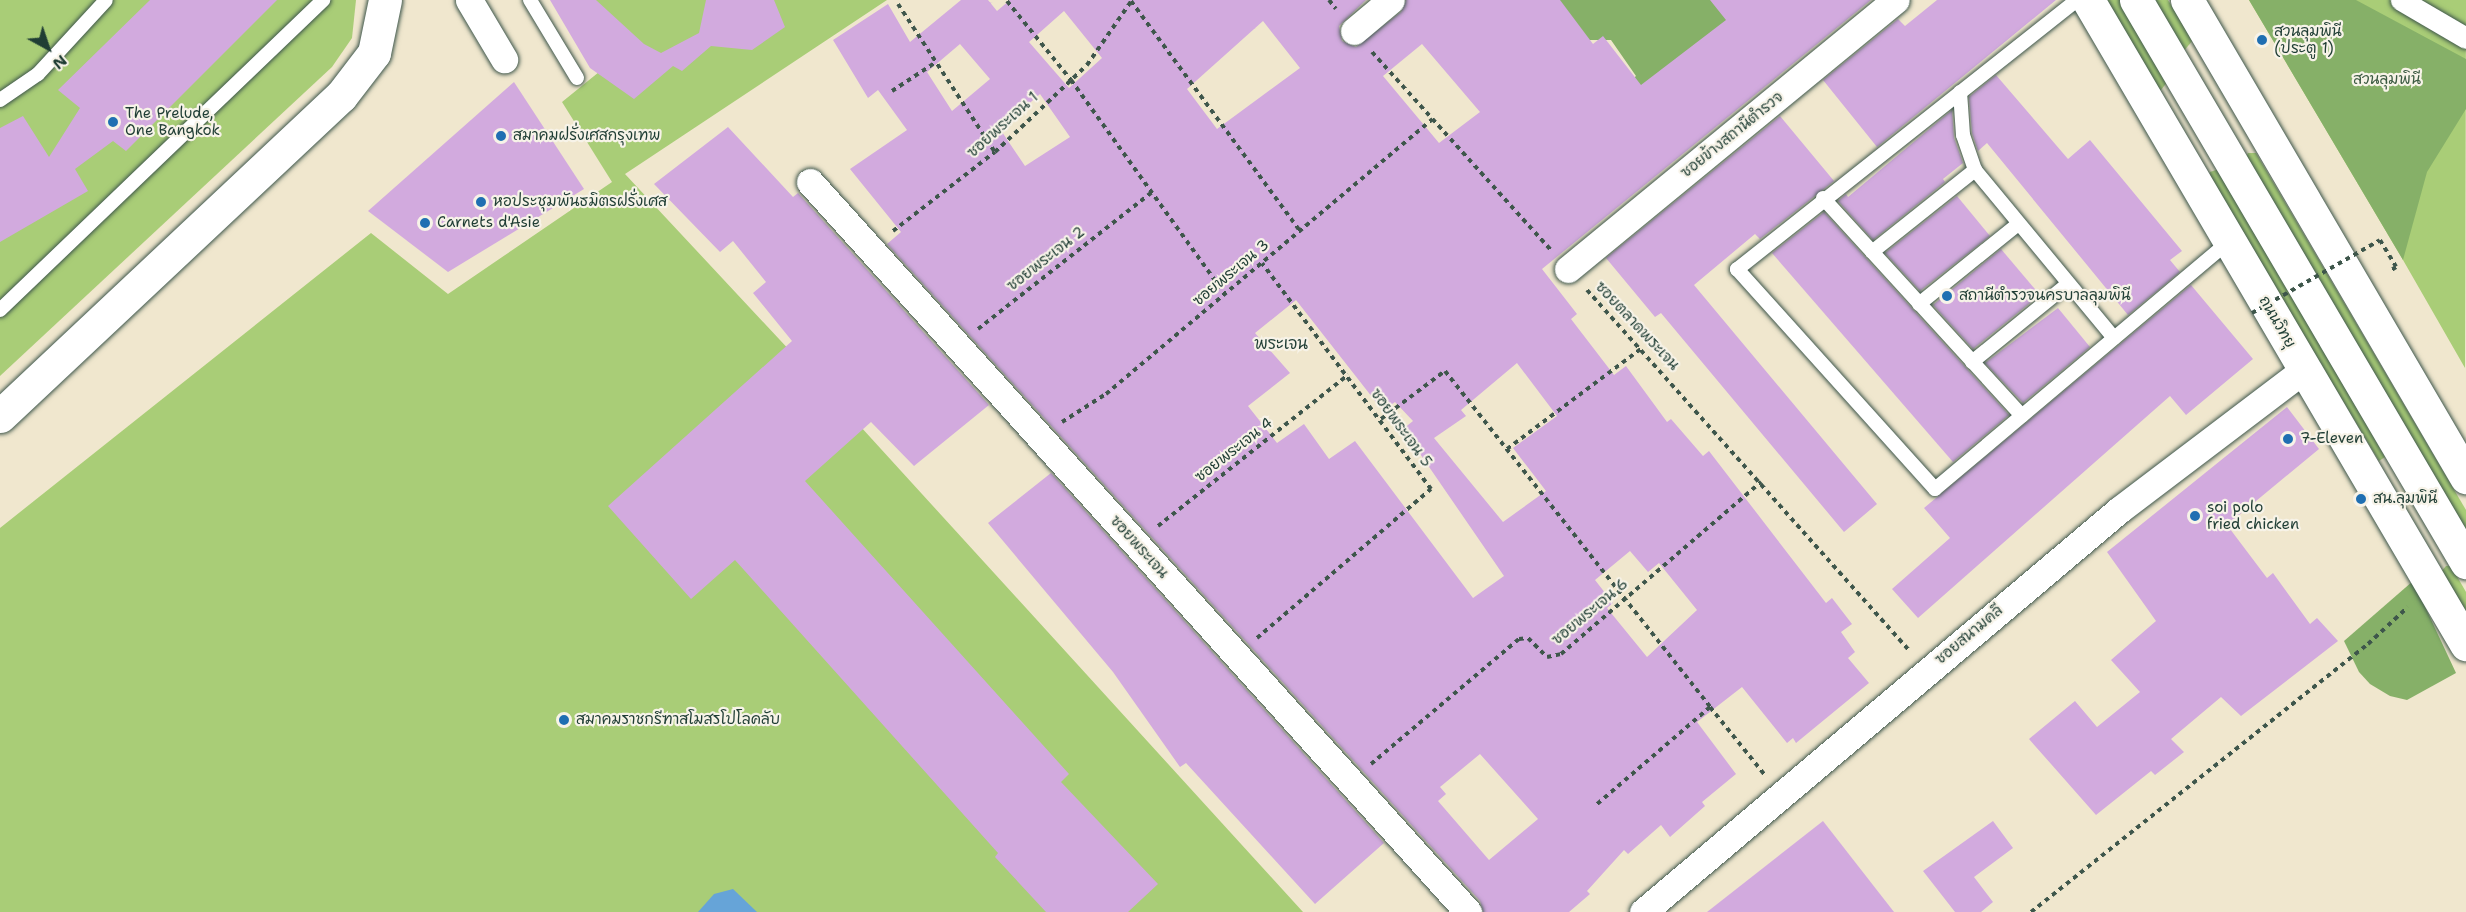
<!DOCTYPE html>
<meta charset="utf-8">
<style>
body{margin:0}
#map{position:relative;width:2466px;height:912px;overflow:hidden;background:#f0e7ce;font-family:"Shantell Sans","Playpen Sans Thai",sans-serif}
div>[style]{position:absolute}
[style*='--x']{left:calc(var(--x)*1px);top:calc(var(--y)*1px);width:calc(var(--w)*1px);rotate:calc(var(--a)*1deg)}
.green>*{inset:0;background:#a9cd77}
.forest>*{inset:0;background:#86b068}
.water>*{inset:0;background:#66a4d8}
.building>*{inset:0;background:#d2aade}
.path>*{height:4px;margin-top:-2px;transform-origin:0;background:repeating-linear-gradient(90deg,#3e564b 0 4.5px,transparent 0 9px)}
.roads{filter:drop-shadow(0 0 2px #3e564b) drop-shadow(0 0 2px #3e564b)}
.service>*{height:14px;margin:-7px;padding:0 7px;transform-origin:7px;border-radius:7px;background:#fff}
.pedestrian>*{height:21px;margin:-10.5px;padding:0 10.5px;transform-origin:10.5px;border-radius:10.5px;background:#fff}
.minor>*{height:27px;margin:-13.5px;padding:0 13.5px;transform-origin:13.5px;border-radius:13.5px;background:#fff}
.secondary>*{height:33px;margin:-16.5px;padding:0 16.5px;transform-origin:16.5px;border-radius:16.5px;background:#fff}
.motorway>*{height:33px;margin:-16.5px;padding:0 16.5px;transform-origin:16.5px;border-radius:16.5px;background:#fff}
.path-bridge>*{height:4px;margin-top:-2px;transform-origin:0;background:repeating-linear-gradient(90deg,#3e564b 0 4.5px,transparent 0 9px)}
.dots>*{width:16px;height:16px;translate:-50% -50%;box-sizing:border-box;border:3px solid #f7f3e8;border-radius:50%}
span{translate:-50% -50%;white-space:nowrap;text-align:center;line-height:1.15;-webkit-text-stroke:4.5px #f7f3e8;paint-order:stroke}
.poi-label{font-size:15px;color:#1f3d34}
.left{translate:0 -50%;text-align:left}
.park-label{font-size:15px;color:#3b5a41}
.street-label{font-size:15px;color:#1f3d34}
.neighbourhood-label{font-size:16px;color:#1f3d34}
.north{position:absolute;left:18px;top:18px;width:60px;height:60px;-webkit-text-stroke:4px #f7f3e8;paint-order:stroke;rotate:140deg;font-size:16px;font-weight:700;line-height:24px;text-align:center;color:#1f3d34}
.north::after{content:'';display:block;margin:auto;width:21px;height:27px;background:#1f3d34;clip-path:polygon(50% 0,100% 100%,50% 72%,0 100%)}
</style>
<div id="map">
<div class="green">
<div style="clip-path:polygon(0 0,356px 0,352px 38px,332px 67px,0 376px)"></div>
<div style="clip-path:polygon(552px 0,887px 0,625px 174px,850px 415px,1303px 912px,0 912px,0 528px,371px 233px,448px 294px,612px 182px,562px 102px,599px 72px)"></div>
<div style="clip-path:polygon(2100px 0,2122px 0,2168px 81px,2161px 90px,2156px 90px)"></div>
<div style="clip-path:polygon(2156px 0,2168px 0,2193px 40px,2183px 52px,2162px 31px)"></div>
<div style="clip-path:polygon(2249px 0,2466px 0,2465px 368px,2403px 260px)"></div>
<div style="clip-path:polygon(2248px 153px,2256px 153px,2466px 510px,2466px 537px,2245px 160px)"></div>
<div style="clip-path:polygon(2219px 169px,2385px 457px,2379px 461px,2209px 178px,2210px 172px)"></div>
<div style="clip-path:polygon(2446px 566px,2451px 566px,2466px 592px,2466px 616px,2441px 572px)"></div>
</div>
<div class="forest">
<div style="clip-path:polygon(1545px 0,1760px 0,1757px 42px,1611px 99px,1636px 76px,1611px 40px,1582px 40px)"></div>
<div style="clip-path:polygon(2249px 0,2356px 0,2466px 59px,2466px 109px,2427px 172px,2403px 260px)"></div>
<div style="clip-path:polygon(2413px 581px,2456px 673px,2407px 700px,2390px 696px,2370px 684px,2359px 672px,2344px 641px)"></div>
</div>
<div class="water">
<div style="clip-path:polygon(733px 889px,757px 912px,698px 912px,714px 894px)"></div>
</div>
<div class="building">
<div style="clip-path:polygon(150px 0,277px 0,126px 151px,113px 141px,75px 169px,88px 191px,0 242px,0 128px,23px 116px,49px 157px,80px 108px,58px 90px)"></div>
<div style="clip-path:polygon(550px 0,596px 0,644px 44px,661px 53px,699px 33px,706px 0,774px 0,785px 27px,752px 50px,711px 46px,682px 71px,673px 66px,634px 99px,590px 68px)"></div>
<div style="clip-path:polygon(evenodd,961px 0,988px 0,997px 11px,1010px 0,1366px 0,1339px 26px,1342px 41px,1356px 47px,1401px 12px,1406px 0,1560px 0,1593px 44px,1603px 36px,1641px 85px,1726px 20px,1710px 0,1871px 0,1542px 269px,1577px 314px,1571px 319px,1614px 375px,1626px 366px,1667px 422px,1671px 419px,1703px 456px,1709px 451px,1826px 603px,1832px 598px,1852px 624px,1841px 632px,1855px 652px,1848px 658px,1869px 683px,1796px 743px,1793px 738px,1787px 743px,1742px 687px,1697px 722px,1736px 774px,1702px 802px,1705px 806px,1670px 837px,1661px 825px,1628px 854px,1624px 850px,1587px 891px,1590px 894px,1569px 912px,1483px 912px,1480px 901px,887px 244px,901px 232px,850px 169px,907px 130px,878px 90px,868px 98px,833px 40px,888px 4px,910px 42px,961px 0,1064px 11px,1102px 58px,1069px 88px,1029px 42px,1064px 11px,961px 0,1263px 21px,1300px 68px,1217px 129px,1187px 89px,1263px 21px,961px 0,960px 44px,990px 79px,952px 111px,927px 72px,960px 44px,961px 0,1422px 44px,1480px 112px,1439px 143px,1383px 76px,1422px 44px,961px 0,1040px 94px,1070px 137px,1025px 166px,1000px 129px,1040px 94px,961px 0,1296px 300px,1383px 411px,1395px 402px,1413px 421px,1403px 429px,1504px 576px,1473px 598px,1355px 441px,1329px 459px,1304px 424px,1277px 443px,1248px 406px,1290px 373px,1255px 333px,1296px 300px,961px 0,1517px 363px,1557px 416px,1513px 448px,1546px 491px,1503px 522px,1434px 438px,1466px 416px,1461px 410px,1517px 363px,961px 0,1630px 551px,1648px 572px,1659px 563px,1697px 610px,1647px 657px,1607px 608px,1613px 603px,1595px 580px,1630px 551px,961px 0,1480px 754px,1538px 819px,1489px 860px,1438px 801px,1446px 794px,1440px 787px,1480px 754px)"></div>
<div style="clip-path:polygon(1937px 0,2056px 0,1877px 147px,1823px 80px,1898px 19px,1905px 26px)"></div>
<div style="clip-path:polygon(1996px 75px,2068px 159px,2090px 140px,2182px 251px,2170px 260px,2180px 272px,2128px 315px,1987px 143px,1978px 151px,1972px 133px,1969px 97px)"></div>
<div style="clip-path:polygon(514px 82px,584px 189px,448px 272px,368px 211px)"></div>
<div style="clip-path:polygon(1952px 110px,1954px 138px,1963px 163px,1943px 179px,1945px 182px,1873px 240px,1838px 201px,1846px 194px,1848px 197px)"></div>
<div style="clip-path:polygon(1780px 116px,1834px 181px,1760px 239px,1755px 234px,1694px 285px,1877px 504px,1844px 532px,1661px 313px,1655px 317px,1606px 258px)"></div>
<div style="clip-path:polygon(728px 127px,793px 197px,798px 193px,989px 405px,914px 466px,871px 422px,805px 481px,1069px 774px,1061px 782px,1158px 884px,1128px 912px,1046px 912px,995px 857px,998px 853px,735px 560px,691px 599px,608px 506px,792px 341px,753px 293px,766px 282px,733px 241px,720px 252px,654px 184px)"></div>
<div style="clip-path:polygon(1957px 196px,1990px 236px,1920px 291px,1885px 253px)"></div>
<div style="clip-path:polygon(1824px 212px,2009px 415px,1953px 462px,1772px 253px)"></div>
<div style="clip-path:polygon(2001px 249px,2040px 295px,1973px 349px,1933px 305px)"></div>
<div style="clip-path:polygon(2191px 285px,2253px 359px,2186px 415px,2170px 396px,1918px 618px,1892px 589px,1950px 538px,1924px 508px)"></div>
<div style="clip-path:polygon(2058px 308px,2090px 347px,2023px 403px,1985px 363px)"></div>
<div style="clip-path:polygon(2287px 407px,2319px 449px,2227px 525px,2267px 578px,2273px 573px,2310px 624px,2317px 618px,2338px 641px,2241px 716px,2221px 697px,2171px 739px,2184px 752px,2155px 775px,2151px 771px,2096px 815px,2029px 739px,2075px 701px,2097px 727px,2140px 692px,2111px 660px,2156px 621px,2107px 552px)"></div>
<div style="clip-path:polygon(1051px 473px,1384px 843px,1315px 904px,1186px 763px,1180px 767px,1113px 672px,988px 523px)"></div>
<div style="clip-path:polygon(1823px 821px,1894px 912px,1707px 912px)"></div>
<div style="clip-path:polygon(1993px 821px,2013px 848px,1974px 877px,1993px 902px,1981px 912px,1955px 912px,1923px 871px)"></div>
</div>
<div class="path">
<div style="--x:1329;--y:0;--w:11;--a:52"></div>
<div style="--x:1007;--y:1;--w:102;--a:51"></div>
<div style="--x:1071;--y:80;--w:264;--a:54.3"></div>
<div style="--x:1131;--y:1;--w:285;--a:53.7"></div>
<div style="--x:898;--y:4;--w:177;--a:56.8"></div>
<div style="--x:1372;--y:52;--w:266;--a:47.9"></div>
<div style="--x:892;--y:91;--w:53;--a:-33.4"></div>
<div style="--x:893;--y:231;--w:129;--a:-37.8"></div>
<div style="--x:995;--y:152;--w:127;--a:-43.4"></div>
<div style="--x:1087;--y:65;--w:79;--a:-55.3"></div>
<div style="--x:2380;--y:240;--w:31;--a:59"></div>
<div style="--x:2396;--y:267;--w:7;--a:146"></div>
<div style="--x:1587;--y:290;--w:484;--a:48.2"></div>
<div style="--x:978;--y:329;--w:221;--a:-38.2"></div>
<div style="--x:1381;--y:419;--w:80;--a:-36.9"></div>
<div style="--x:1445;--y:371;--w:428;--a:51.7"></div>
<div style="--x:1710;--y:707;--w:150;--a:139.3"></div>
<div style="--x:1062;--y:422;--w:52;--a:-32.5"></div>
<div style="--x:1106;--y:394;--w:427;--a:-40.1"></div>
<div style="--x:1507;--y:449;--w:169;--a:-36.8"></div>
<div style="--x:1158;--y:526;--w:243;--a:-38.5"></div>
<div style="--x:1257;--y:638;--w:229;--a:-40.6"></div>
<div style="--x:1431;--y:489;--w:282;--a:-126.8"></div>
<div style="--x:1710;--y:707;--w:86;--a:51.1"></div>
<div style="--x:1371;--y:764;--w:194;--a:-40.2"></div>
<div style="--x:1519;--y:639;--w:9;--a:-6"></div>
<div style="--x:1528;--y:638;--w:27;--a:45"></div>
<div style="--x:1547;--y:657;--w:14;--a:-12"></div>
<div style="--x:1561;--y:654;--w:264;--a:-40.7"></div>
<div style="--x:2031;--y:912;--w:431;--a:-38.5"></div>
<div style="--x:2368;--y:644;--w:54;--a:-42.8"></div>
</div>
<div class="roads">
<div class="service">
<div style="--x:530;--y:0;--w:91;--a:58.9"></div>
<div style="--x:2077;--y:0;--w:434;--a:141.6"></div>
<div style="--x:1737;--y:269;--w:296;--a:48"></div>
<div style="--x:1935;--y:489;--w:385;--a:-40.1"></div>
<div style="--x:1960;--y:92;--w:43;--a:86"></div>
<div style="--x:1963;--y:135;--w:37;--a:71"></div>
<div style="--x:1975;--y:170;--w:218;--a:50.4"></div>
<div style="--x:0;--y:100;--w:46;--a:-34.4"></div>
<div style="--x:38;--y:74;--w:100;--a:-47.4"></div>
<div style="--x:1823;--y:198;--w:295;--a:47.6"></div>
<div style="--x:1872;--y:252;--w:132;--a:-38.5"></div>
<div style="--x:1919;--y:304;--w:126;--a:-38.9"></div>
<div style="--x:0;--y:310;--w:448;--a:-43.8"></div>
<div style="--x:1972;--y:362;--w:124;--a:-39.1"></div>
</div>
<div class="pedestrian">
<div style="--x:2401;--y:0;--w:75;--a:30.3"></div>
</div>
<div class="minor">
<div style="--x:469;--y:0;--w:69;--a:59.3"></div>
<div style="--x:1354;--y:31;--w:48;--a:-40"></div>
<div style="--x:810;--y:182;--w:983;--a:47.97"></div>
<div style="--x:1568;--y:269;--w:424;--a:-39.4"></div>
<div style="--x:1643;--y:912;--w:623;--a:-40.18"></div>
<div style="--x:2119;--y:510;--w:233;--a:-37.2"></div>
</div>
<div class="secondary">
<div style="--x:2088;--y:0;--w:747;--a:59.59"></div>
<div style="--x:2136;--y:0;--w:652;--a:59.58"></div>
<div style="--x:2187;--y:0;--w:553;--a:59.68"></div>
</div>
<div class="motorway">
<div style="--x:0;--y:416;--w:468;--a:-43.2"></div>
<div style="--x:341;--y:96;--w:54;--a:-52.5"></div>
<div style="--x:374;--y:53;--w:54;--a:-78.3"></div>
</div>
</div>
<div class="path-bridge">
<div style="--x:2252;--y:313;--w:147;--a:-29.7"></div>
</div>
<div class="dots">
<div style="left:2262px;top:40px;background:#1f6fb2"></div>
<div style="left:113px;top:122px;background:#1f6fb2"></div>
<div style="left:501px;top:136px;background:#1f6fb2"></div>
<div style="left:481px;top:202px;background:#1f6fb2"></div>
<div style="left:425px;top:223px;background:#1f6fb2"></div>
<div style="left:1947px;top:296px;background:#1f6fb2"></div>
<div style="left:2288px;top:439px;background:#1f6fb2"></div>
<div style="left:2361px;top:499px;background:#1f6fb2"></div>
<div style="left:2195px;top:516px;background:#1f6fb2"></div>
<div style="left:564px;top:720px;background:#1f6fb2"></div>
</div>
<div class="poi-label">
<span class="left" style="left:2274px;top:40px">สวนลุมพินี<br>(ประตู 1)</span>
<span class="left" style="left:125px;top:122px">The Prelude,<br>One Bangkok</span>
<span class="left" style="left:513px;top:136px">สมาคมฝรั่งเศสกรุงเทพ</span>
<span class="left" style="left:493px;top:202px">หอประชุมพันธมิตรฝรั่งเศส</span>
<span class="left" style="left:437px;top:223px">Carnets d'Asie</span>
<span class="left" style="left:1959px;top:296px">สถานีตำรวจนครบาลลุมพินี</span>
<span class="left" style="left:2300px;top:439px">7-Eleven</span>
<span class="left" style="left:2373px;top:499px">สน.ลุมพินี</span>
<span class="left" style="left:2207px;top:516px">soi polo<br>fried chicken</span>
<span class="left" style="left:576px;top:720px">สมาคมราชกรีฑาสโมสรโปโลคลับ</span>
</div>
<div class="park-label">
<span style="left:2387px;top:80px">สวนลุมพินี</span>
</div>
<div class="street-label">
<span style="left:1003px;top:125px;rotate:-42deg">ซอยพระเจน 1</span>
<span style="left:1732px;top:135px;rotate:-39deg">ซอยข้างสถานีตำรวจ</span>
<span style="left:1046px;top:259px;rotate:-38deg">ซอยพระเจน 2</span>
<span style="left:1231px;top:273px;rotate:-40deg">ซอยพระเจน 3</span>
<span style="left:2277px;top:322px;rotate:60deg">ถนนวิทยุ</span>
<span style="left:1637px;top:326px;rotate:47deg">ซอยตลาดพระเจน</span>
<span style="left:1401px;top:428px;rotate:54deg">ซอยพระเจน 5</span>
<span style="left:1234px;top:450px;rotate:-38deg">ซอยพระเจน 4</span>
<span style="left:1139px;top:547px;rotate:48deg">ซอยพระเจน</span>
<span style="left:1590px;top:612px;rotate:-40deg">ซอยพระเจน 6</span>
<span style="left:1969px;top:635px;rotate:-40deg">ซอยสนามคลี</span>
</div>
<div class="neighbourhood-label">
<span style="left:1281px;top:344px">พระเจน</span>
</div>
<div class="north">N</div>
</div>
